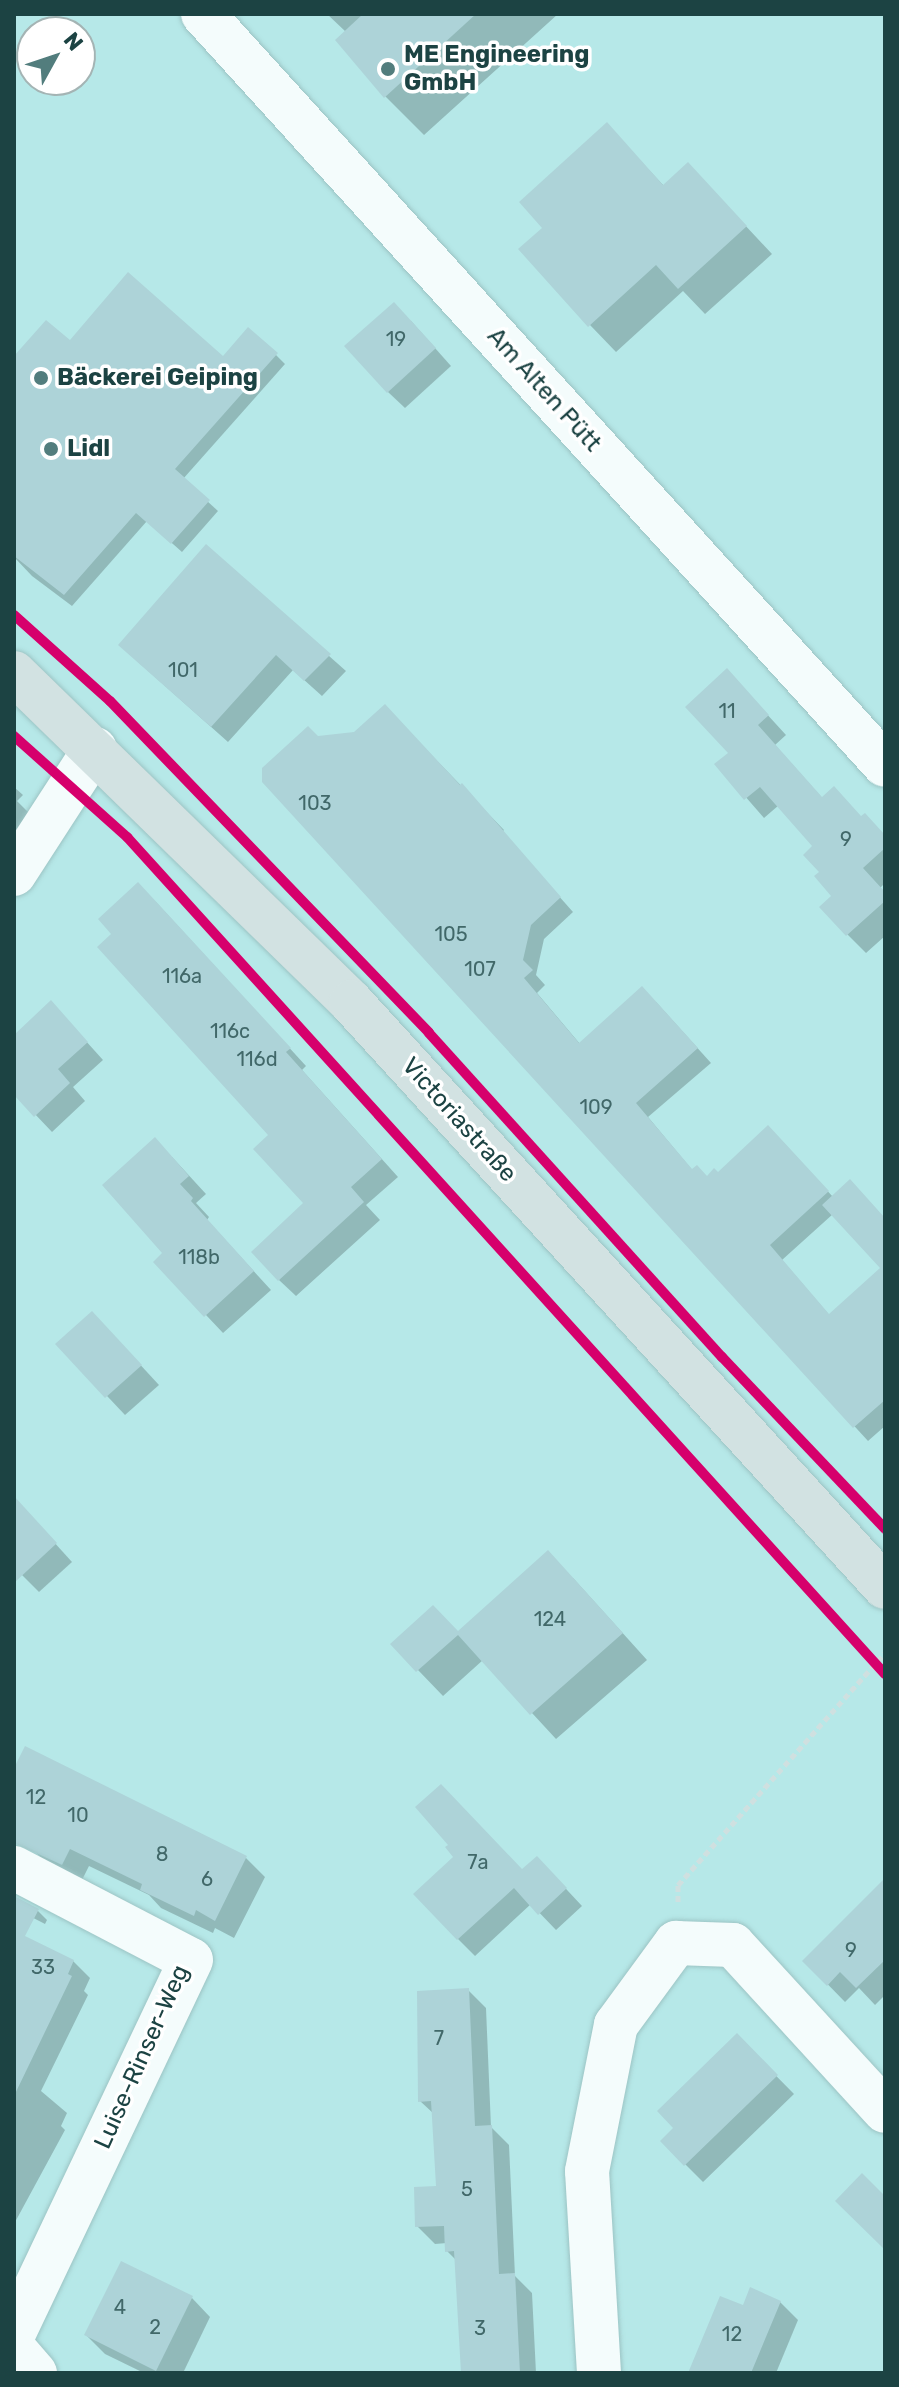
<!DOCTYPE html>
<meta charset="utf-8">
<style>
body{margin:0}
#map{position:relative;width:899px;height:2387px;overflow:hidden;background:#b6e8e8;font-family:Rubik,sans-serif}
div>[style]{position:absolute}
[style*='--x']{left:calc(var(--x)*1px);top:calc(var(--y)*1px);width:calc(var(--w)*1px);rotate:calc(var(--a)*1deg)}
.shadow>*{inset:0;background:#0003}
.building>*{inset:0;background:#add3d8}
.path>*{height:5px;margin-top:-2.5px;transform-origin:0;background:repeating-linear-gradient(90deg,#cfe0e0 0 6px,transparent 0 10px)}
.roads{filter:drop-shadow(0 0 2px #9cc4c4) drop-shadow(0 0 2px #9cc4c4)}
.minor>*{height:44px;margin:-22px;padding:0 22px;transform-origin:22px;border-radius:22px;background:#f4fcfc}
.major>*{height:44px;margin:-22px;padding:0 22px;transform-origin:22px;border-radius:22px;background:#d2e2e2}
.cycleway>*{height:10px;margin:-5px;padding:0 5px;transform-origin:5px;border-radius:5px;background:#d6006c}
.dots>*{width:22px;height:22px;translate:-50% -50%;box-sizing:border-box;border:4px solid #fff;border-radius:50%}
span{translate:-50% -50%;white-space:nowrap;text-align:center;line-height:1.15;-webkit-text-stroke:7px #fff;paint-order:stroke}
.number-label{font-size:20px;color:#416869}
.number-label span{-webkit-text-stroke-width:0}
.poi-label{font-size:24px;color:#1c4343;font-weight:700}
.left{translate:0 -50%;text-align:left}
.street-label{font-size:24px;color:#1c4343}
.frame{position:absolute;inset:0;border:16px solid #1c4343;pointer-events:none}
.north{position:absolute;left:16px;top:16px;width:80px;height:80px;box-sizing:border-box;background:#fff;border:2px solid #a4b4b4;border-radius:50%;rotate:50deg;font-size:22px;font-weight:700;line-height:32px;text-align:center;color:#1c4343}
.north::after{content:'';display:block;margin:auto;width:28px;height:36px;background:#527d7d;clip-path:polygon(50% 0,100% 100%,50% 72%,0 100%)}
</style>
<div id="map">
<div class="shadow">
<div style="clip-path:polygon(327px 14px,558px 14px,424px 135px,385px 96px,346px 32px)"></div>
<div style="clip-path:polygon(607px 125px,664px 186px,688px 164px,772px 254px,705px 314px,683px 291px,616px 352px,590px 325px)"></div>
<div style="clip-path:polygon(411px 321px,451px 366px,405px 408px,388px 392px)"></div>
<div style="clip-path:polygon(70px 343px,223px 359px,276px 355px,285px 364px,183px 479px,218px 511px,182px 552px,147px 521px,72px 606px,32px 576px,14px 557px,14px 359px)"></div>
<div style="clip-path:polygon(206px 547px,346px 671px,322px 696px,293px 670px,228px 742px,137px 661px)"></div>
<div style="clip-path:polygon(745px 690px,786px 735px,775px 745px,823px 799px,861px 818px,885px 836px,885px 883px,880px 888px,885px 893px,885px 936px,866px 953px,847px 934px,815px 846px,779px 805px,764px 818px,717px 764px,730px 753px)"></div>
<div style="clip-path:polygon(evenodd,385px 707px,504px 830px,502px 832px,573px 912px,544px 939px,536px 975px,545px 985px,537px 993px,580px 1044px,656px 1002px,711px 1063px,648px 1117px,693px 1171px,707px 1178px,782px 1141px,833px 1197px,885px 1218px,885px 1426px,868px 1441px,264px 781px,317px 738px,354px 734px,385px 707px,833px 1214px,884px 1268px,830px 1316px,782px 1260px,833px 1214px)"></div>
<div style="clip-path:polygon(14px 787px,23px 795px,17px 801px,29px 813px,14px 832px)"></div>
<div style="clip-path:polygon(155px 901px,306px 1066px,302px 1070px,398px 1177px,366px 1205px,380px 1220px,296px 1296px,279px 1280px,306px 1204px)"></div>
<div style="clip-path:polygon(67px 1020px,103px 1060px,73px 1087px,85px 1101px,52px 1132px,14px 1092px,14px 1038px)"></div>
<div style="clip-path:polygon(172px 1157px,206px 1194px,196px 1203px,209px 1217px,207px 1220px,271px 1290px,223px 1333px,156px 1262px,165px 1254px)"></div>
<div style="clip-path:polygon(110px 1332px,159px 1385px,125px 1415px,58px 1344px)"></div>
<div style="clip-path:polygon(14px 1498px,72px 1562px,39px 1592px,14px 1567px)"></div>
<div style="clip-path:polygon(573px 1578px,647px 1660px,556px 1739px,483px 1660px,443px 1696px,393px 1644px,458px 1633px)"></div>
<div style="clip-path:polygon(26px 1748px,246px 1858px,265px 1877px,234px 1938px,215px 1928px,213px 1933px,161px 1908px,149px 1895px,89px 1866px,81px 1882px,48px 1865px,14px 1829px,14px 1772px)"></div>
<div style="clip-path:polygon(451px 1845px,523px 1872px,554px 1876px,582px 1906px,556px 1930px,531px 1904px,475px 1956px,458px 1939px,456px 1857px)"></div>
<div style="clip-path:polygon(885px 1881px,885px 1995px,875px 2005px,859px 1988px,845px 2002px,805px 1961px)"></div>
<div style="clip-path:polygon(14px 1898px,38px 1911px,47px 1920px,45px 1924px,14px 1908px)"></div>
<div style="clip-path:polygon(14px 1932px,73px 1961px,90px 1978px,84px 1991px,88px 1995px,41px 2091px,67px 2113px,61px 2126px,65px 2130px,14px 2224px)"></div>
<div style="clip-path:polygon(468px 1990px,486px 2008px,491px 2127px,509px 2145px,515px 2276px,532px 2293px,536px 2373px,463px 2373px,457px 2261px,447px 2251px,447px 2243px,435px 2244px,417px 2226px,438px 2188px,434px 2114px,420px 2101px)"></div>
<div style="clip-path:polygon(737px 2036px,794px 2094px,703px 2182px,662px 2141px,676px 2128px)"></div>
<div style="clip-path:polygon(192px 2298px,210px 2317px,183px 2373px,144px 2373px,105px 2354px,86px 2335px)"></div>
<div style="clip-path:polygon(780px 2302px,798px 2320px,776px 2373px,690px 2373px,744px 2308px)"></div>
</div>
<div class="building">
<div style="clip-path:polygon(363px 14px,476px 14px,384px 98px,335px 40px)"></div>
<div style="clip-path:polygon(607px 122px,663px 185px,688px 162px,747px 226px,678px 289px,656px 265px,588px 327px,518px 249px,542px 228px,519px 202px)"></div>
<div style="clip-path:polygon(128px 272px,223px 356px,248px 327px,278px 353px,175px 469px,210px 500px,171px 544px,136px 513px,64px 595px,14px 556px,14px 356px,46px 320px,70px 340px)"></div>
<div style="clip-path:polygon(394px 302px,436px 348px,387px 393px,344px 346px)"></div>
<div style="clip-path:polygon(206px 544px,331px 654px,304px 681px,276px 655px,211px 727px,118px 645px)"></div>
<div style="clip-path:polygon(727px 668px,769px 715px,758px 725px,822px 797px,834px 786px,861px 816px,865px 813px,885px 835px,885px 848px,863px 868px,885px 892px,885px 901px,846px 936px,819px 907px,831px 896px,814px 876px,819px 872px,803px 855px,812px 846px,760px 787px,744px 800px,714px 764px,728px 753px,685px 707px)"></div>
<div style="clip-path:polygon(385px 704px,460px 785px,462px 783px,561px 897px,531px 925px,523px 960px,533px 970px,524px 978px,579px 1043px,642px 986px,698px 1048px,636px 1103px,692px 1169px,697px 1165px,707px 1176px,714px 1168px,718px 1172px,768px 1125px,829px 1191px,770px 1245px,829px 1314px,880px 1268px,822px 1205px,850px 1179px,885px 1218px,885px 1400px,853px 1428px,262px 782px,262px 768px,308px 726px,318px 736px,354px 732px)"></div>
<div style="clip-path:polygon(138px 882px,291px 1048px,286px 1052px,382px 1159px,351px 1187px,364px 1202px,278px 1281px,251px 1252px,303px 1203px,253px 1149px,268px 1135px,97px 947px,111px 934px,98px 919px)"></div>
<div style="clip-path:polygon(51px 1000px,88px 1042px,58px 1069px,70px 1083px,34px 1117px,14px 1095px,14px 1035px)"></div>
<div style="clip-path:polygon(155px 1137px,189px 1176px,180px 1184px,193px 1198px,191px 1201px,254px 1271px,204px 1317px,153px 1262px,162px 1253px,102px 1185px)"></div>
<div style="clip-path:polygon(92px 1311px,142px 1365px,105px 1398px,55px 1344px)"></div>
<div style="clip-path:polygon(14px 1496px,57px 1543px,14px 1583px)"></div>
<div style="clip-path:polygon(548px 1550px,623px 1633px,530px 1715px,458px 1635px,416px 1672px,390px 1644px,433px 1605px,458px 1631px)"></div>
<div style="clip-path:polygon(25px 1746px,247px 1856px,215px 1921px,196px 1910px,194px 1916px,140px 1890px,142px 1884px,70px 1849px,62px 1865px,14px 1843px,14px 1768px)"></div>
<div style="clip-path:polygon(441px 1784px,522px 1869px,537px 1856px,567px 1888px,538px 1915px,514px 1888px,457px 1940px,413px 1894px,453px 1857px,445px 1847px,448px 1845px,415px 1807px)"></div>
<div style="clip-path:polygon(885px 1878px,885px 1960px,856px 1988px,840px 1972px,827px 1986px,802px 1961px)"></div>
<div style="clip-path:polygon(14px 1896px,39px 1909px,25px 1936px,74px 1960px,68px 1974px,72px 1976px,14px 2096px)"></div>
<div style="clip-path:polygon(469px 1988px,475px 2126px,492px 2125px,499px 2274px,515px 2273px,520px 2373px,461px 2373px,454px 2251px,445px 2252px,444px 2226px,415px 2227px,414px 2187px,436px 2186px,431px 2101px,418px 2102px,417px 1991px)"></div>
<div style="clip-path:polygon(737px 2033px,778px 2075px,684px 2166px,660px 2141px,673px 2128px,657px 2111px)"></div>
<div style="clip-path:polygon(862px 2173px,885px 2196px,885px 2250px,835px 2201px)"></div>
<div style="clip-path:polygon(121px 2261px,193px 2296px,156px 2371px,84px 2335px)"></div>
<div style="clip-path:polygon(750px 2287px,781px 2301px,751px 2373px,688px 2373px,720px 2296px,743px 2305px)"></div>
</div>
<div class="path">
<div style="--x:678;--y:1902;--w:17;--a:-90"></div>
<div style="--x:678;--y:1885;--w:311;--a:-48.3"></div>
</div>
<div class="roads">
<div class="minor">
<div style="--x:203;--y:14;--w:1014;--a:47.76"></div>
<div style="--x:14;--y:874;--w:149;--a:-57.1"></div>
<div style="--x:14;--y:1868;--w:199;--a:27.5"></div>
<div style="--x:191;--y:1960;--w:413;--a:115.4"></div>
<div style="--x:14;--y:2349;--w:32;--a:49"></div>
<div style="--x:599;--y:2373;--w:202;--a:-93.4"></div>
<div style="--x:587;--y:2171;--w:149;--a:-78.8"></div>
<div style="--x:616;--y:2025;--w:102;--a:-53.8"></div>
<div style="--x:676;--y:1943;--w:57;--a:2"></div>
<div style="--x:733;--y:1945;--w:225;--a:47.5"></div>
</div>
<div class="major">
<div style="--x:14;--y:673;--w:471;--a:44.3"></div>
<div style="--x:351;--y:1002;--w:792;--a:47.61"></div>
</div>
</div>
<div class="cycleway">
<div style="--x:14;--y:615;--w:129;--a:41.9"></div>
<div style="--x:110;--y:701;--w:460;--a:46.1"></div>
<div style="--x:429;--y:1033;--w:437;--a:47.9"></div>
<div style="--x:722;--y:1357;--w:237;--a:46.5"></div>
<div style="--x:14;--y:736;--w:152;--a:41.8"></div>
<div style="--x:127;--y:837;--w:1129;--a:47.84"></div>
</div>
<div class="dots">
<div style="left:388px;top:69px;background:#527d7d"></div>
<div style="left:41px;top:378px;background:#527d7d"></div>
<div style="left:51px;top:449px;background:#527d7d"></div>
</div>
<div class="number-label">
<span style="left:396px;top:339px">19</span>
<span style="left:183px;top:670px">101</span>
<span style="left:727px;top:711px">11</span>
<span style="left:315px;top:803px">103</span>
<span style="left:846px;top:839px">9</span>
<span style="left:451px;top:934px">105</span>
<span style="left:480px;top:969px">107</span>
<span style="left:182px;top:976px">116a</span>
<span style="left:230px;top:1031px">116c</span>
<span style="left:257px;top:1059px">116d</span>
<span style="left:596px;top:1107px">109</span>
<span style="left:199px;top:1257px">118b</span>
<span style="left:550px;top:1619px">124</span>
<span style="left:36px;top:1797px">12</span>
<span style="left:78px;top:1815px">10</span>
<span style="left:162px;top:1854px">8</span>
<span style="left:478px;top:1862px">7a</span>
<span style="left:207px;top:1879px">6</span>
<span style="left:851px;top:1950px">9</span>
<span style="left:43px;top:1967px">33</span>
<span style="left:439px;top:2038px">7</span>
<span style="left:467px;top:2189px">5</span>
<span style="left:120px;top:2307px">4</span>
<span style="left:155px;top:2327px">2</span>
<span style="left:480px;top:2328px">3</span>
<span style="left:732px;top:2334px">12</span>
</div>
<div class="poi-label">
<span class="left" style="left:404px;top:69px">ME Engineering<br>GmbH</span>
<span class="left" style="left:57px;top:378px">Bäckerei Geiping</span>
<span class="left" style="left:67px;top:449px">Lidl</span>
</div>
<div class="street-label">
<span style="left:544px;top:390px;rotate:48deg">Am Alten Pütt</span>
<span style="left:459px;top:1120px;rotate:48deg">Victoriastraße</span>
<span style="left:142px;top:2057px;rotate:-66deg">Luise-Rinser-Weg</span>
</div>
<div class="frame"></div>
<div class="north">N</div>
</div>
